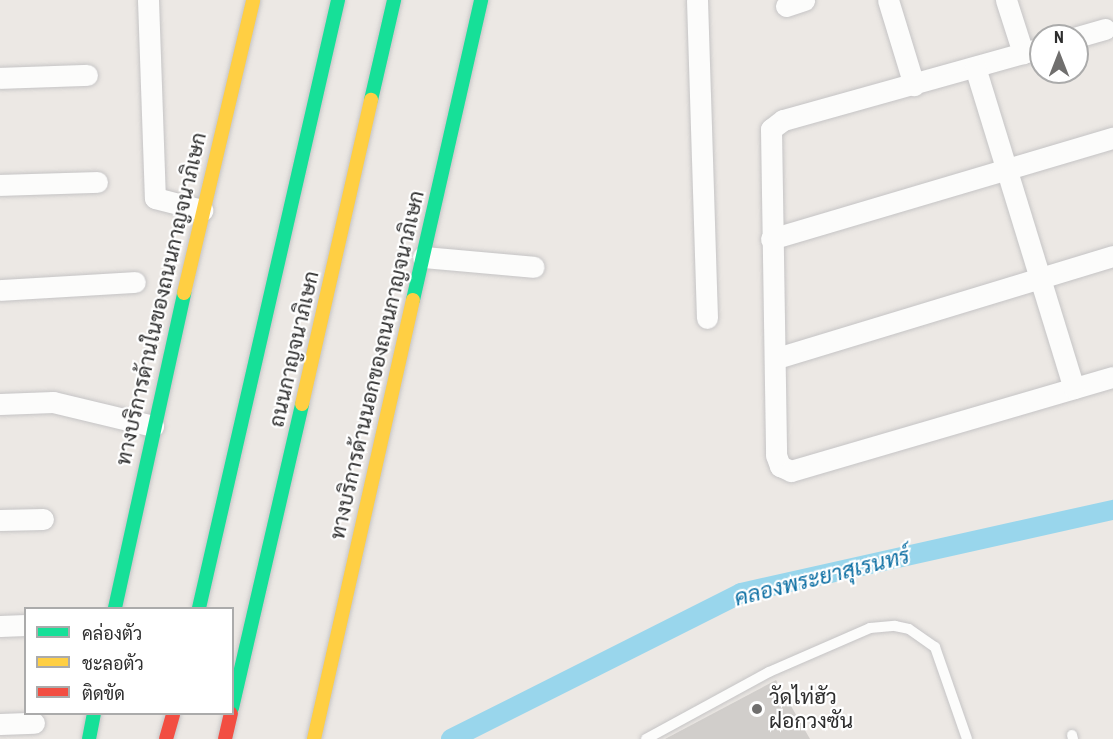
<!DOCTYPE html>
<meta charset="utf-8">
<style>
body{margin:0}
#map{position:relative;width:1113px;height:739px;overflow:hidden;background:#ece8e4;font-family:"Roboto Condensed",Sarabun,sans-serif}
div>[style]{position:absolute}
[style*='--x']{left:calc(var(--x)*1px);top:calc(var(--y)*1px);width:calc(var(--w)*1px);rotate:calc(var(--a)*1deg)}
.canal>*{height:20px;margin:-10px;padding:0 10px;transform-origin:10px;border-radius:10px;background:#99d6ec}
.building>*{inset:0;background:#d1cecb}
.roads{filter:drop-shadow(0 0 2px #c5c4c5) drop-shadow(0 0 2px #c5c4c5)}
.lane>*{height:10px;margin:-5px;padding:0 5px;transform-origin:5px;border-radius:5px;background:#fcfcfb}
.street>*{height:21px;margin:-10.5px;padding:0 10.5px;transform-origin:10.5px;border-radius:10.5px;background:#fcfcfb}
.fast>*{height:14px;margin:-7px;padding:0 7px;transform-origin:7px;border-radius:7px;background:#16e098}
.slow>*{height:14px;margin:-7px;padding:0 7px;transform-origin:7px;border-radius:7px;background:#ffcf43}
.jam>*{height:14px;margin:-7px;padding:0 7px;transform-origin:7px;border-radius:7px;background:#f24e42}
.dots>*{width:16px;height:16px;translate:-50% -50%;box-sizing:border-box;border:3px solid #fff;border-radius:50%}
span{translate:-50% -50%;white-space:nowrap;text-align:center;line-height:1.15;-webkit-text-stroke:4.5px #fff;paint-order:stroke}
.street-label{font-size:21px;color:#2e2e2e}
.poi-label{font-size:21px;color:#2e2e2e}
.left{translate:0 -50%;text-align:left}
.water-label{font-size:22px;color:#0d6fa3;font-style:italic}
.legend{position:absolute;left:24px;top:607px;width:210px;height:108px;box-sizing:border-box;background:#fff;border:2px solid #ababab;margin:0;padding:8px 10px;list-style:none;font-size:18px;color:#2e2e2e}
.legend li{display:flex;align-items:center;gap:12px;height:30px}
.legend b{width:30px;border:2px solid #ababab}
.north{position:absolute;left:1029px;top:24px;width:60px;height:60px;box-sizing:border-box;background:#fff;border:2px solid #ababab;border-radius:50%;rotate:0deg;font-size:16px;font-weight:700;line-height:24px;text-align:center;color:#2e2e2e}
.north::after{content:'';display:block;margin:auto;width:21px;height:27px;background:#706f6e;clip-path:polygon(50% 0,100% 100%,50% 72%,0 100%)}
</style>
<div id="map">
<div class="canal">
<div style="--x:451;--y:739;--w:325;--a:-26.7"></div>
<div style="--x:741;--y:593;--w:381;--a:-12.6"></div>
</div>
<div class="building">
<div style="clip-path:polygon(776px 680px,810px 739px,665px 739px)"></div>
</div>
<div class="roads">
<div class="lane">
<div style="--x:1072;--y:735;--w:4;--a:76"></div>
<div style="--x:646;--y:739;--w:140;--a:-28.6"></div>
<div style="--x:769;--y:672;--w:110;--a:-23.5"></div>
<div style="--x:870;--y:628;--w:25;--a:-5"></div>
<div style="--x:895;--y:626;--w:14;--a:12"></div>
<div style="--x:909;--y:629;--w:32;--a:35"></div>
<div style="--x:935;--y:647;--w:97;--a:70.8"></div>
</div>
<div class="street">
<div style="--x:148;--y:0;--w:198;--a:88"></div>
<div style="--x:155;--y:198;--w:49;--a:14.3"></div>
<div style="--x:697;--y:0;--w:318;--a:88.2"></div>
<div style="--x:888;--y:0;--w:89;--a:73"></div>
<div style="--x:1006;--y:0;--w:56;--a:72.2"></div>
<div style="--x:786;--y:6;--w:19;--a:-18"></div>
<div style="--x:1077;--y:37;--w:29;--a:-16"></div>
<div style="--x:1041;--y:48;--w:268;--a:164.4"></div>
<div style="--x:783;--y:120;--w:15;--a:143"></div>
<div style="--x:771;--y:129;--w:326;--a:89.1"></div>
<div style="--x:776;--y:455;--w:12;--a:70"></div>
<div style="--x:780;--y:466;--w:12;--a:24"></div>
<div style="--x:791;--y:471;--w:335;--a:-16.3"></div>
<div style="--x:975;--y:67;--w:336;--a:72.9"></div>
<div style="--x:0;--y:78;--w:87;--a:-2"></div>
<div style="--x:0;--y:185;--w:97;--a:-1.8"></div>
<div style="--x:771;--y:239;--w:357;--a:-16.5"></div>
<div style="--x:423;--y:257;--w:111;--a:5.1"></div>
<div style="--x:0;--y:290;--w:135;--a:-3.4"></div>
<div style="--x:777;--y:358;--w:351;--a:-16.9"></div>
<div style="--x:0;--y:404;--w:53;--a:-2.2"></div>
<div style="--x:53;--y:402;--w:103;--a:13.5"></div>
<div style="--x:0;--y:520;--w:43;--a:-1.3"></div>
<div style="--x:0;--y:626;--w:26;--a:-2"></div>
<div style="--x:0;--y:724;--w:34;--a:-2"></div>
</div>
<div class="fast">
<div style="--x:371;--y:100;--w:103;--a:-77"></div>
<div style="--x:413;--y:300;--w:308;--a:-77.2"></div>
<div style="--x:115;--y:608;--w:322;--a:-77.6"></div>
<div style="--x:199;--y:608;--w:624;--a:-77.12"></div>
<div style="--x:232;--y:708;--w:312;--a:-77"></div>
<div style="--x:89;--y:739;--w:25;--a:-79"></div>
</div>
<div class="slow">
<div style="--x:184;--y:293;--w:301;--a:-76.7"></div>
<div style="--x:302;--y:404;--w:312;--a:-77.2"></div>
<div style="--x:314;--y:739;--w:450;--a:-77.3"></div>
</div>
<div class="jam">
<div style="--x:166;--y:739;--w:26;--a:-74"></div>
<div style="--x:225;--y:739;--w:26;--a:-77"></div>
</div>
</div>
<div class="dots">
<div style="left:757px;top:709px;background:#706f6e"></div>
</div>
<div class="street-label">
<span style="left:161px;top:299px;rotate:-77deg">ทางบริการด้านในของถนนกาญจนาภิเษก</span>
<span style="left:294px;top:349px;rotate:-77deg">ถนนกาญจนาภิเษก</span>
<span style="left:377px;top:365px;rotate:-77deg">ทางบริการด้านนอกของถนนกาญจนาภิเษก</span>
</div>
<div class="poi-label">
<span class="left" style="left:769px;top:709px">วัดไท่ฮัว<br>ฝอกวงซัน</span>
</div>
<div class="water-label">
<span style="left:822px;top:577px;rotate:-14deg">คลองพระยาสุเรนทร์</span>
</div>
<ul class="legend">
<li><b style="height:8px;background:#16e098"></b>คล่องตัว</li>
<li><b style="height:8px;background:#ffcf43"></b>ชะลอตัว</li>
<li><b style="height:8px;background:#f24e42"></b>ติดขัด</li>
</ul>
<div class="north">N</div>
</div>
